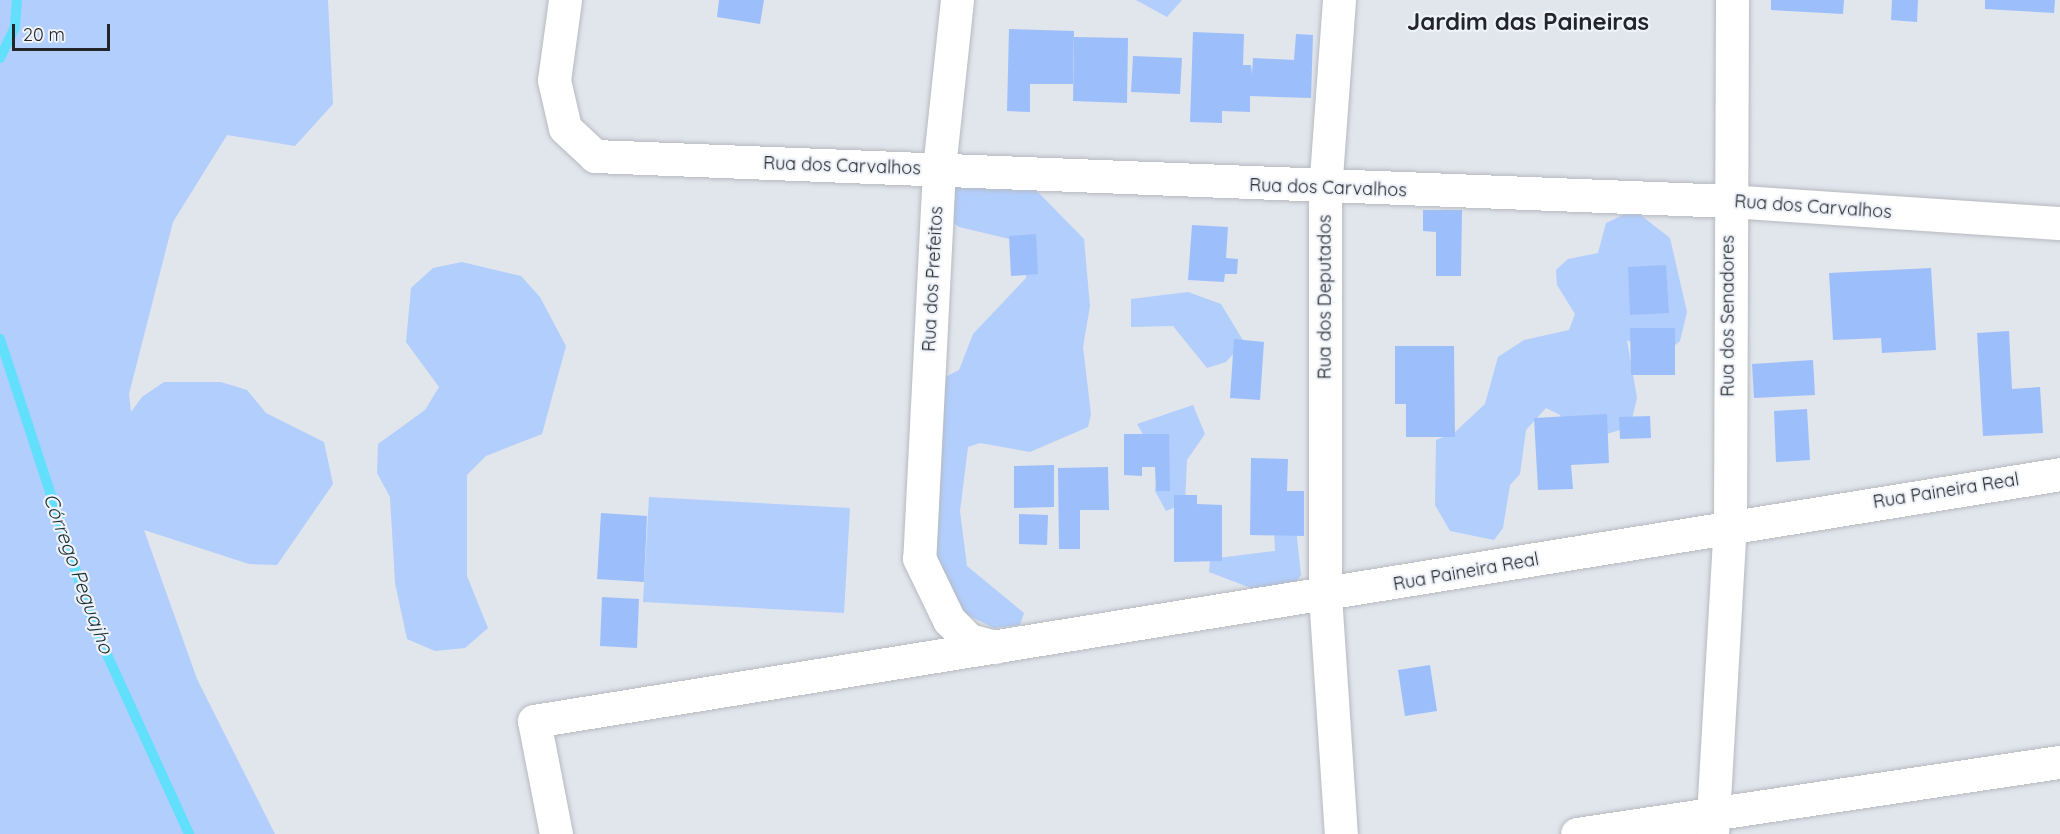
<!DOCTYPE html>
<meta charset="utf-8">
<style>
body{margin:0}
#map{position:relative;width:2060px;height:834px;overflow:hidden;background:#e1e5ec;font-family:Quicksand,sans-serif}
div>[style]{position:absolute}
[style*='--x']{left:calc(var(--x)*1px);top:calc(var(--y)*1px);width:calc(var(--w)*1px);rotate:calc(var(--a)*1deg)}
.green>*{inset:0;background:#b2cefc}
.stream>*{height:10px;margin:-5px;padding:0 5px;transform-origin:5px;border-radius:5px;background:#62dffb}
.building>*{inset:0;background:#9cbffb}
.roads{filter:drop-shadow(0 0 2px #b6bac0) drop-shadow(0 0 2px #b6bac0)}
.minor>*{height:33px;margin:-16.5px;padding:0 16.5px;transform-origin:16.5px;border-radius:16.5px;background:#fff}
span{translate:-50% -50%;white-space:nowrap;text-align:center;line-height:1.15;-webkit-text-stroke:4.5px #eef2f9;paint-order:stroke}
.street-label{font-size:18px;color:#242528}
.water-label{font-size:20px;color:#182e34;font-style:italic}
.district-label{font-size:24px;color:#242528;font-weight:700}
.scale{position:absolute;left:12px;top:24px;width:98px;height:27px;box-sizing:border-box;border:3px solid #242528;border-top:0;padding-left:8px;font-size:18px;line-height:21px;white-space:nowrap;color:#242528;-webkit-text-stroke:4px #eef2f9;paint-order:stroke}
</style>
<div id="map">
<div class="green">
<div style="clip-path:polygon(0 0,328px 0,333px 104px,295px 146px,227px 135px,173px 222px,129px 394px,131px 412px,142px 397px,164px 382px,221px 382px,247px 390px,266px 413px,324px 442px,333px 484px,277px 565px,249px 564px,144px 530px,197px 679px,275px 834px,0 834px)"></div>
<div style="clip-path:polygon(1136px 0,1182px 0,1167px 17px)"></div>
<div style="clip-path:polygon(1030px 184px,1084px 239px,1090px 306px,1083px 347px,1091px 414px,1088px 427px,1030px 452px,980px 443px,968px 447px,960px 511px,967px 566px,1024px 613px,1020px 625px,994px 628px,937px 600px,908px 456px,937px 381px,959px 370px,973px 334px,1026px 278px,1022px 242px,959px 227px,949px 219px,947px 195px,956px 186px)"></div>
<div style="clip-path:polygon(1634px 210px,1670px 238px,1687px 312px,1680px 341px,1668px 351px,1653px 354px,1627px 340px,1637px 398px,1630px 427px,1576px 443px,1560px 415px,1546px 408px,1526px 430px,1520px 474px,1510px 485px,1503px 528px,1494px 540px,1450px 531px,1435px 505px,1436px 440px,1455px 432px,1485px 404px,1498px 357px,1524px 340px,1569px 330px,1575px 314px,1557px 285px,1556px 270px,1568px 259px,1598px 253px,1606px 223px)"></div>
<div style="clip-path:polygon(462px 262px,521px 276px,540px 297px,566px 346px,542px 434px,486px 456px,467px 475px,467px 576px,488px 628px,465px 648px,435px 651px,407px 639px,395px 583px,390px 497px,377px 473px,378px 444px,425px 410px,439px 387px,406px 342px,411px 288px,433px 268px)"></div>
<div style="clip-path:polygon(1188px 292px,1221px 304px,1244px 342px,1226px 362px,1207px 368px,1173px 326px,1131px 327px,1131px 299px)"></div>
<div style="clip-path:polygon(1193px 405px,1205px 434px,1187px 460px,1185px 503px,1166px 511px,1155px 491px,1160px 464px,1137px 424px)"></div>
<div style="clip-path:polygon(649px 497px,850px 508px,844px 613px,643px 602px)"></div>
<div style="clip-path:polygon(1296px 528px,1301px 575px,1285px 601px,1209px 572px,1210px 559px,1275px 551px,1274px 533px)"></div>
</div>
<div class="stream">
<div style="--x:0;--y:58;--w:34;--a:-64"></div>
<div style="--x:15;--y:27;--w:27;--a:-86"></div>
<div style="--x:0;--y:339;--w:300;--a:71.9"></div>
<div style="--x:93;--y:624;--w:231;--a:65.4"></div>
</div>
<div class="building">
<div style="clip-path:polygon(719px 0,764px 0,760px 24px,717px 17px)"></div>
<div style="clip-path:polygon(1771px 0,1844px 0,1843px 14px,1771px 10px)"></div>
<div style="clip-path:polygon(1892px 0,1918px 0,1917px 22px,1891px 20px)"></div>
<div style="clip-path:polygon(1985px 0,2055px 0,2054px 13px,1985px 9px)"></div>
<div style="clip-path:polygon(1009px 29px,1074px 31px,1073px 84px,1030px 84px,1030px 112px,1007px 111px)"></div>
<div style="clip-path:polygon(1193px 32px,1244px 34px,1243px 65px,1251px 65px,1252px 74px,1253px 58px,1294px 60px,1296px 34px,1313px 35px,1311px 98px,1250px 96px,1250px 112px,1222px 111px,1222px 123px,1190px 122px)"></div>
<div style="clip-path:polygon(1074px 37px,1128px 38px,1127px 103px,1073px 101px)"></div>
<div style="clip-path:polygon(1133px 56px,1182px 58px,1180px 94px,1131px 92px)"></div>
<div style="clip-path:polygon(1423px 210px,1462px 210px,1461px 276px,1436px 276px,1436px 232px,1423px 231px)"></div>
<div style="clip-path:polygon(1192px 225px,1228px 227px,1226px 258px,1238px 259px,1237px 274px,1225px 274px,1224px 282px,1188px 280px)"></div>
<div style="clip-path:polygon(1036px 234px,1038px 274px,1011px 276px,1009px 236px)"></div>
<div style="clip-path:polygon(1666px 265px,1669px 313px,1630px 315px,1628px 267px)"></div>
<div style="clip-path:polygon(1931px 268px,1936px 350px,1882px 353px,1881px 338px,1833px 340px,1829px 273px)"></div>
<div style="clip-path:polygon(1630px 328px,1675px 328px,1675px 375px,1631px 375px)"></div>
<div style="clip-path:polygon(2009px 331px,2012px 389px,2040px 387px,2043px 433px,1983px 436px,1977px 333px)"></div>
<div style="clip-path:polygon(1234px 339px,1264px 342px,1260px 400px,1230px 398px)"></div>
<div style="clip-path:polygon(1395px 346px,1454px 346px,1455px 437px,1406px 437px,1406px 404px,1395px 404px)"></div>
<div style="clip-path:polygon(1813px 360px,1815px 395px,1754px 398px,1752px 364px)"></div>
<div style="clip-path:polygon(1807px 409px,1810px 460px,1776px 462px,1774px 411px)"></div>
<div style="clip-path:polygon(1607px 414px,1609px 463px,1571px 465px,1573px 489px,1538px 490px,1534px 418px)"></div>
<div style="clip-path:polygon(1650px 416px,1651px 438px,1620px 439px,1619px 417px)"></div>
<div style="clip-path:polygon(1124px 434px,1169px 434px,1170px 491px,1156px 491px,1155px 467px,1142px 467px,1142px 476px,1124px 475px)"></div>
<div style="clip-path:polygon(1251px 458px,1288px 459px,1287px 491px,1304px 491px,1304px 536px,1250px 535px)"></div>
<div style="clip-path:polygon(1054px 465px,1054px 507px,1014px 508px,1014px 466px)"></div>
<div style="clip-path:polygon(1108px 467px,1109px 510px,1080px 510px,1080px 549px,1059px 549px,1058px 468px)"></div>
<div style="clip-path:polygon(1174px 495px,1197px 495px,1197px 504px,1222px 505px,1222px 561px,1174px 562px)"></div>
<div style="clip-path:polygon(601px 513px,647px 516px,644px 582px,597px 579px)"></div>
<div style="clip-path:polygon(1019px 514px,1048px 515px,1047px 545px,1019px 544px)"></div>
<div style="clip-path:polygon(602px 597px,639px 599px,637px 648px,600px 646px)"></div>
<div style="clip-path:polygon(1430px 665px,1437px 711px,1405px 716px,1398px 670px)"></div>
</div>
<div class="roads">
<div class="minor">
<div style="--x:565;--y:0;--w:81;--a:97.8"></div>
<div style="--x:554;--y:80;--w:49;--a:77.1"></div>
<div style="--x:565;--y:128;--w:41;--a:43"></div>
<div style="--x:595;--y:156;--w:1134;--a:2.27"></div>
<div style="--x:1728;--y:201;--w:333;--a:3.8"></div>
<div style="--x:957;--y:0;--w:170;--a:96.1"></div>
<div style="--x:939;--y:169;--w:390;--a:92.9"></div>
<div style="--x:919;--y:558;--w:69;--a:64.2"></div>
<div style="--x:949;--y:620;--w:28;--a:45"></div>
<div style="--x:969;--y:640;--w:27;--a:15"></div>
<div style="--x:1339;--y:0;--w:190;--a:94.2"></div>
<div style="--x:1325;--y:189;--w:406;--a:90"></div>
<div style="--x:1325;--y:595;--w:240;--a:86.2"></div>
<div style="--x:556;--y:834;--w:115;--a:-101"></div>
<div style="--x:534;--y:721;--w:1546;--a:-9.19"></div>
<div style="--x:1577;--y:834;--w:488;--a:-8.5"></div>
<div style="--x:1712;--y:834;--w:311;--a:-86.7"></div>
<div style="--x:1730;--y:524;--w:524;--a:-89.78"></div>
</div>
</div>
<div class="street-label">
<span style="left:842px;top:166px;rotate:2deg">Rua dos Carvalhos</span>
<span style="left:1328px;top:188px;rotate:2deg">Rua dos Carvalhos</span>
<span style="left:1813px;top:207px;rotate:4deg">Rua dos Carvalhos</span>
<span style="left:933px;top:279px;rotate:-87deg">Rua dos Prefeitos</span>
<span style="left:1325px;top:297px;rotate:-90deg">Rua dos Deputados</span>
<span style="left:1728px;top:316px;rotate:-90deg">Rua dos Senadores</span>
<span style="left:1946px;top:491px;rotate:-9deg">Rua Paineira Real</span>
<span style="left:1466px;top:572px;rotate:-10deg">Rua Paineira Real</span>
</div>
<div class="water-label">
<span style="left:79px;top:573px;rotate:70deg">Córrego Peguajho</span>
</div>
<div class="district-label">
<span style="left:1528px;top:22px">Jardim das Paineiras</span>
</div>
<div class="scale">20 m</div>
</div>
